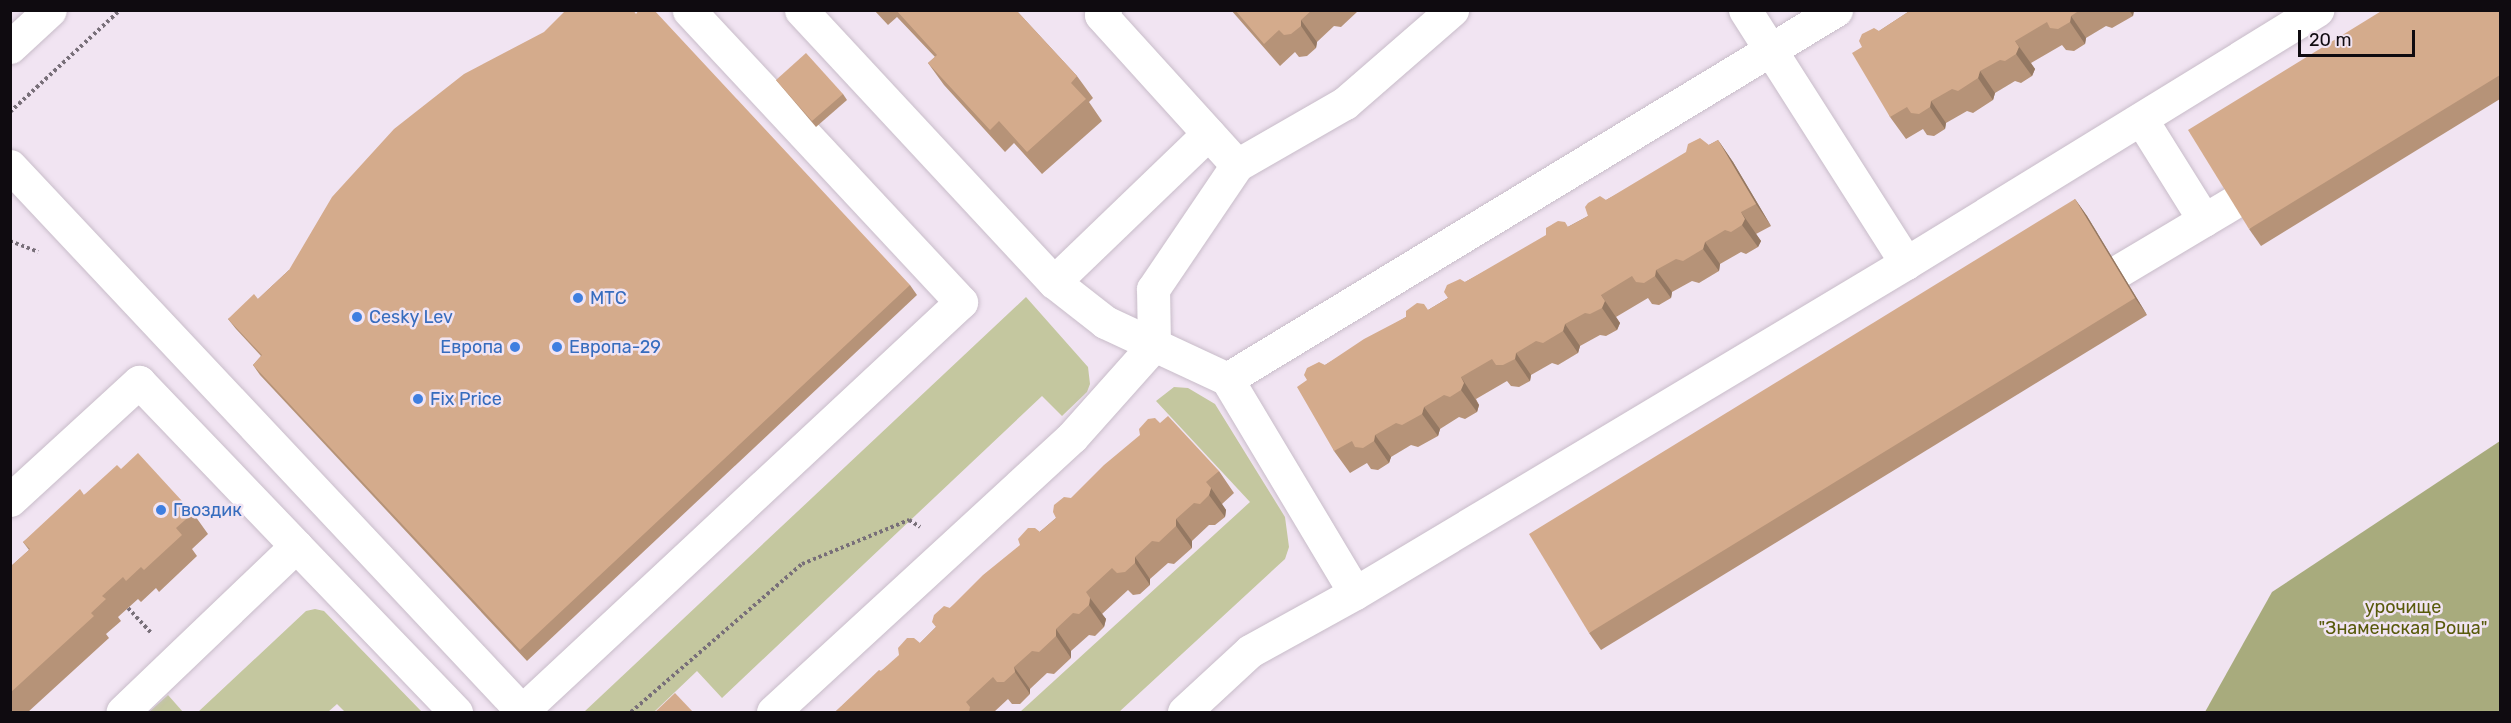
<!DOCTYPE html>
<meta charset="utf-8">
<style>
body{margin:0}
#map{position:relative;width:2511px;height:723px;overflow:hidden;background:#f1e4f2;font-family:Rubik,sans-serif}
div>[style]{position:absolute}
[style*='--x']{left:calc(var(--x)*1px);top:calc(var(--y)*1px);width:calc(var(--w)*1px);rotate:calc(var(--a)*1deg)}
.green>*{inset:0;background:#c4c79f}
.forest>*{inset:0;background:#a8ab7d}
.path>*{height:4px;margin-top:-2px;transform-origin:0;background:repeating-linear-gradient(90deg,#786f79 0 3px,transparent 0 6px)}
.roads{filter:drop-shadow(0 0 2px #c8bcc9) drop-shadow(0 0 2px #c8bcc9)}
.minor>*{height:33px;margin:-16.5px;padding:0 16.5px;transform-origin:16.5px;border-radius:16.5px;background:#fff}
.major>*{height:33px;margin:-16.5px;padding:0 16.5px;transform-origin:16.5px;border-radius:16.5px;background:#fff}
.wall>*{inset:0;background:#b69378}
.shaded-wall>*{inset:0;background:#947862}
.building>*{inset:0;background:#d4ab8c}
.dots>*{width:16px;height:16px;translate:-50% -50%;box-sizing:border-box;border:3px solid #f1e4f2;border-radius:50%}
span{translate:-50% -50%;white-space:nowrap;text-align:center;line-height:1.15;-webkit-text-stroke:5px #f1e4f2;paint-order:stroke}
.shop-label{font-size:18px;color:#366cbe}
.left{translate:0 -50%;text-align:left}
.right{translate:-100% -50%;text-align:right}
.park-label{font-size:18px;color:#585a0b}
.frame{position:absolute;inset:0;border:12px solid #0f0b10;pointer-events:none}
.scale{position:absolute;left:2298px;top:30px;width:117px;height:27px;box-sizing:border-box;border:3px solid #0f0b10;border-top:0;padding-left:8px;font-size:18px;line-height:21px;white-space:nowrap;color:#0f0b10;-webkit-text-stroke:4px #f1e4f2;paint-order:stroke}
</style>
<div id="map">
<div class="green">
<div style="clip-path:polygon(1026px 297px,1088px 367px,1090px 384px,1087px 392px,1062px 416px,1042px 396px,722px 698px,697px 671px,654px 712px,584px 712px)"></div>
<div style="clip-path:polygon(1174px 387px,1188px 388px,1215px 404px,1285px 517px,1289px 547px,1285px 559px,1119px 712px,1020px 712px,1250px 502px,1156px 401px)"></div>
<div style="clip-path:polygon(315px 609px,324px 611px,422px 712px,345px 712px,337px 704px,328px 712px,198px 712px,306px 611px)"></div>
<div style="clip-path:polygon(168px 695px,183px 712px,149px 712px)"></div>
</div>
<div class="forest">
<div style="clip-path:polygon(2500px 441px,2500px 712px,2205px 712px,2272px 592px)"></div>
</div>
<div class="path">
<div style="--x:10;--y:112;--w:150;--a:-42.8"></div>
<div style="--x:10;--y:241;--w:30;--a:21"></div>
<div style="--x:128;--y:608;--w:35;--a:47"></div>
<div style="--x:631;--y:712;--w:226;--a:-40.9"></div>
<div style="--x:802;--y:564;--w:116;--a:-22.4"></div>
<div style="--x:909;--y:520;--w:13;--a:32"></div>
</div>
<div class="roads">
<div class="minor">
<div style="--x:801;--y:10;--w:371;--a:47.1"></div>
<div style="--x:1054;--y:282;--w:65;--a:38.1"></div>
<div style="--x:1105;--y:322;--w:135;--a:25"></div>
<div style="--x:1105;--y:10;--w:6;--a:129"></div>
<div style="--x:1101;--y:15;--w:202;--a:47.8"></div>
<div style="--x:1237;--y:165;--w:125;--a:-29.9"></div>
<div style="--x:1345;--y:103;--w:142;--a:-41"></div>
<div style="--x:1745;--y:10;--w:300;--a:57.5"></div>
<div style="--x:1906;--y:263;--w:483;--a:-31.6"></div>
<div style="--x:1836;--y:10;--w:712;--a:148.79"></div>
<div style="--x:1227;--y:379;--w:249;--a:59.1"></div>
<div style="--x:1355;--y:593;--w:642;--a:-30.92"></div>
<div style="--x:2141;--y:119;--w:119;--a:58"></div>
<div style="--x:10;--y:166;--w:748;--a:46.79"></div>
<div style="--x:522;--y:711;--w:600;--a:-42.97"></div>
<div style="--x:961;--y:302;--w:399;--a:-133"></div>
<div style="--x:2120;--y:270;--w:133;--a:-30.8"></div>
<div style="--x:1054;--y:282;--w:214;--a:-43.9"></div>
<div style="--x:10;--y:500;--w:175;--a:-42.5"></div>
<div style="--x:139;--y:382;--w:227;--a:46.2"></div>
<div style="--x:296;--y:546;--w:240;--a:136.3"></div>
<div style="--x:296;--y:546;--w:231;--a:46.1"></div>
<div style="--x:773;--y:712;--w:406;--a:-42.6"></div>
<div style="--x:1072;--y:437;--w:123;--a:-48.3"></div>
<div style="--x:1154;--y:345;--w:56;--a:-91"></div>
<div style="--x:1153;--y:289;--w:150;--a:-55.9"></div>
<div style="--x:1184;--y:712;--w:90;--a:-42.7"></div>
<div style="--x:1250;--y:651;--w:120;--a:-28.9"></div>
</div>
<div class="major">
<div style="--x:10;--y:47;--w:54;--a:-42.8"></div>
</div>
</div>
<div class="wall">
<div style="clip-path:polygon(874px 10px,1016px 10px,1077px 76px,1093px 98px,1089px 102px,1102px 121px,1042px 174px,1014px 143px,1005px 152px,944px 85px,928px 63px,935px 57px,897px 17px,888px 25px)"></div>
<div style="clip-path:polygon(1231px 10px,1358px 10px,1358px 11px,1341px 27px,1334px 26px,1317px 42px,1316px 48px,1307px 56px,1299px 57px,1295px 52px,1280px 66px)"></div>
<div style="clip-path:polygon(1911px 10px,2134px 10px,2133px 16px,2112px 28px,2106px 26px,2086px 38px,2085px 44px,2074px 51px,2066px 50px,2062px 45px,2031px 63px,2035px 69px,2032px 76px,2021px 83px,2015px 81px,1995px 93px,1993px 100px,1973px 113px,1967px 111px,1946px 123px,1945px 129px,1934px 136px,1927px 135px,1923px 129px,1906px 139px,1890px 117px,1862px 47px,1879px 31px)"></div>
<div style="clip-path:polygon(2500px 10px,2500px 99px,2261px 246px,2249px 229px)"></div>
<div style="clip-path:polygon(776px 80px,843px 94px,847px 100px,816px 127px)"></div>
<div style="clip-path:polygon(1718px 140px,1733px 162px,1771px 226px,1756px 234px,1761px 241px,1758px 247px,1746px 254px,1741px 252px,1720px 264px,1719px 271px,1699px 283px,1692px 281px,1672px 292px,1671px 298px,1659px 305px,1652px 304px,1648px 298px,1616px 317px,1620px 323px,1617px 330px,1606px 336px,1600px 335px,1580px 346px,1578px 353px,1558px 365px,1552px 363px,1531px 375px,1530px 381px,1519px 387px,1511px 386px,1507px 381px,1476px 399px,1479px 405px,1477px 412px,1465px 419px,1459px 417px,1440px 429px,1438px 436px,1418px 447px,1411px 445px,1391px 457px,1389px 463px,1378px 470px,1371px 469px,1367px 463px,1350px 473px,1334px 451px,1307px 380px,1325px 365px,1406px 317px,1428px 310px,1448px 298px,1465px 282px,1588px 216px,1606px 200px)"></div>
<div style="clip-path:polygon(2075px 199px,2087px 216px,2147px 315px,1601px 650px,1589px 633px)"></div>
<div style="clip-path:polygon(289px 270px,910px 285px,917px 295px,527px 661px,260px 375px,253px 365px,261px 356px,236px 329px,228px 319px,258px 299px)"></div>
<div style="clip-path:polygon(121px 469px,193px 513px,208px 534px,192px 549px,197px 556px,159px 592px,156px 588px,141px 602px,138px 599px,118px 617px,121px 621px,106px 634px,109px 638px,28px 712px,10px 712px,10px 567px,29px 550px,23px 542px,84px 495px)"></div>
<div style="clip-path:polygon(1219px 471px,1234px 493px,1222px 504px,1226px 510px,1225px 517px,1215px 525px,1209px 525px,1192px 541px,1192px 548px,1174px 564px,1168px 563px,1150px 579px,1150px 585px,1140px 594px,1133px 595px,1128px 590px,1102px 614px,1106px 619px,1104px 627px,1095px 636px,1089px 635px,1071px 651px,1071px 658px,1054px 674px,1047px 673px,1030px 689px,1030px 694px,1020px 704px,1012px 704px,1008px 699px,994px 712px,835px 712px,881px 671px,920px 643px,936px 627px,950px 608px,1056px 518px,1071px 498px)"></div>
</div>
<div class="shaded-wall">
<div style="clip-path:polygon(2129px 10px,2134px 10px,2133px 16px)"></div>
<div style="clip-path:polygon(2071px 16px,2086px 38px,2085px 44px,2070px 22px)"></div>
<div style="clip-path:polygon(1301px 20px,1317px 42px,1316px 48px,1301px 26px)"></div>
<div style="clip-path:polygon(2015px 41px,2035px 69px,2032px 76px,2016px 54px)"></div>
<div style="clip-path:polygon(1980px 71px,1995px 93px,1993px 100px,1978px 78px)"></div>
<div style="clip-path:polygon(1931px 101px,1946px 123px,1945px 129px,1930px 107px)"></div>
<div style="clip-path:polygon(1718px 140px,1733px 162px,1771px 226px,1756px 204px)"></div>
<div style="clip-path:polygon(2075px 199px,2087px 216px,2147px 315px,2135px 298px)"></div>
<div style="clip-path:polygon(1741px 212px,1761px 241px,1758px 247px,1742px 225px)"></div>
<div style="clip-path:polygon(1705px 242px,1720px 264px,1719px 271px,1703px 249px)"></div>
<div style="clip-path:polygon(1656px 270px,1672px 292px,1671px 298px,1655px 276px)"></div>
<div style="clip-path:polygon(1601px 295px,1620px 323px,1617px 330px,1602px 308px)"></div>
<div style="clip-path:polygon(1565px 324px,1580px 346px,1578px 353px,1563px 331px)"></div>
<div style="clip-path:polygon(1516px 353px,1531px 375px,1530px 381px,1515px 359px)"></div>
<div style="clip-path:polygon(1461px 377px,1479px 405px,1477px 412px,1461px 390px)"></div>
<div style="clip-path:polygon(1424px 407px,1440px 429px,1438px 436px,1422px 414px)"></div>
<div style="clip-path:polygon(1375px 435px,1391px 457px,1389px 463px,1374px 441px)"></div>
<div style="clip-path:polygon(1211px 488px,1226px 510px,1225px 517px,1209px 495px)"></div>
<div style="clip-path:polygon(1176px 519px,1192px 541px,1192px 548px,1176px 526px)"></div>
<div style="clip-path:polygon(1135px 557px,1150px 579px,1150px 585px,1135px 563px)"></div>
<div style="clip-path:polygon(1090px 598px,1106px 619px,1104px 627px,1089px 605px)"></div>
<div style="clip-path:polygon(1056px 629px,1071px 651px,1071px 658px,1056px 636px)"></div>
<div style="clip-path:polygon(1014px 667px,1030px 689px,1030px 694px,1015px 672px)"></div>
</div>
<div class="building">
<div style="clip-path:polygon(566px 10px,633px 10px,636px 14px,639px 10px,654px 10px,910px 285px,520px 650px,253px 365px,262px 355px,228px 319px,254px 294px,258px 299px,289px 270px,332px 197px,394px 129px,464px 74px,544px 32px)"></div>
<div style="clip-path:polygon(896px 10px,1016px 10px,1077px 76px,1071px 83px,1086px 99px,1027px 152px,999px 121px,990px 130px,928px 63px,937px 55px)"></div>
<div style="clip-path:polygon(1235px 10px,1312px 10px,1301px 20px,1301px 26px,1291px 34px,1284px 35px,1279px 30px,1264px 44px)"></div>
<div style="clip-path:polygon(1911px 10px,2080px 10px,2071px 16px,2070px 22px,2058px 29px,2050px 28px,2047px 22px,2015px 41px,2019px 47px,2016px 54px,2005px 61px,2000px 60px,1980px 71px,1978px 78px,1958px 91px,1952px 89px,1931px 101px,1930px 107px,1919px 114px,1911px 113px,1907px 107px,1890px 117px,1852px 53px,1862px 47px,1859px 41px,1862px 34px,1874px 28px,1879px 31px)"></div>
<div style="clip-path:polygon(2383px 10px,2500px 10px,2500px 75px,2249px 229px,2188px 130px)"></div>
<div style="clip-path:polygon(806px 53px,843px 94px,812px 121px,776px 80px)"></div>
<div style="clip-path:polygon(1700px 138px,1709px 145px,1718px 140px,1756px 204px,1741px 212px,1745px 219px,1742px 225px,1731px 232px,1725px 230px,1705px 242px,1703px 249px,1683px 261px,1676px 259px,1656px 270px,1655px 276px,1644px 283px,1636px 282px,1632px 276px,1601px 295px,1605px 301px,1602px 308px,1590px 314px,1585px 313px,1565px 324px,1563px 331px,1543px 343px,1536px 341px,1516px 353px,1515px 359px,1503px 365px,1496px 365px,1492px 359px,1461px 377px,1464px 383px,1461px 390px,1450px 397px,1444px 395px,1424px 407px,1422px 414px,1402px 425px,1396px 423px,1375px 435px,1374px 441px,1363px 448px,1355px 447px,1352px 441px,1334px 451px,1297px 387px,1307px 380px,1304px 375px,1307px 368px,1319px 362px,1325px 365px,1364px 339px,1406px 317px,1406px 311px,1417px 303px,1424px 304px,1428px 310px,1448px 298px,1444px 292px,1447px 285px,1460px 279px,1465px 282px,1546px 235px,1546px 228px,1558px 221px,1565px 222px,1568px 227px,1588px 216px,1585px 207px,1588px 203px,1600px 196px,1606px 200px,1686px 152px,1688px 144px)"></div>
<div style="clip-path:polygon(2075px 199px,2135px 298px,1589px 633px,1529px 534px)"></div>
<div style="clip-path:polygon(1168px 416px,1219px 471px,1206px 482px,1211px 488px,1209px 495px,1200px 504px,1194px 503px,1176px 519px,1176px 526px,1159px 542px,1152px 541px,1135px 557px,1135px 563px,1125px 572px,1117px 573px,1112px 568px,1086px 592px,1090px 598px,1089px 605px,1079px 614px,1073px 613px,1056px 629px,1056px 636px,1039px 652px,1032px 651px,1014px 667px,1015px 672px,1004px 682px,997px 682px,993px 677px,966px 702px,970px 707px,969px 712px,835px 712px,879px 670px,881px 671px,899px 655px,898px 648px,907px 638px,914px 638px,920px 643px,936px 627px,932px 622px,934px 615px,944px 606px,950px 608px,983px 575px,1020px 545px,1018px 539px,1028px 528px,1035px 528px,1040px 532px,1056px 518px,1053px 512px,1054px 505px,1064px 497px,1071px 498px,1104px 465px,1140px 435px,1139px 429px,1148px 419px,1155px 418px,1160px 423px)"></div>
<div style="clip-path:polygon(138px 453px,193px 513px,176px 528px,182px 535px,144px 570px,141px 567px,126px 581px,123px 577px,102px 596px,106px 599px,91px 613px,94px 616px,10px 693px,10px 567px,30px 549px,23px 542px,80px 489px,84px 495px,117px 465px,121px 469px)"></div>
<div style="clip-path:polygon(675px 693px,693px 712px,655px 712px)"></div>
</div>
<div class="dots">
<div style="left:578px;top:298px;background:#3f7fe0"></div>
<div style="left:357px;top:317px;background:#3f7fe0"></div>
<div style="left:515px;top:347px;background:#3f7fe0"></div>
<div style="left:557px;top:347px;background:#3f7fe0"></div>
<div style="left:418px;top:399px;background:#3f7fe0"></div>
<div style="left:161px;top:510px;background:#3f7fe0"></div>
</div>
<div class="shop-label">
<span class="left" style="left:590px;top:298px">МТС</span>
<span class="left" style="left:369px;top:317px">Cesky Lev</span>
<span class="right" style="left:503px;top:347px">Европа</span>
<span class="left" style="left:569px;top:347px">Европа-29</span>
<span class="left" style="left:430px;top:399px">Fix Price</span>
<span class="left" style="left:173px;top:510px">Гвоздик</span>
</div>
<div class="park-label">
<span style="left:2403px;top:618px">урочище<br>"Знаменская Роща"</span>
</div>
<div class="frame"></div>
<div class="scale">20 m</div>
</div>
